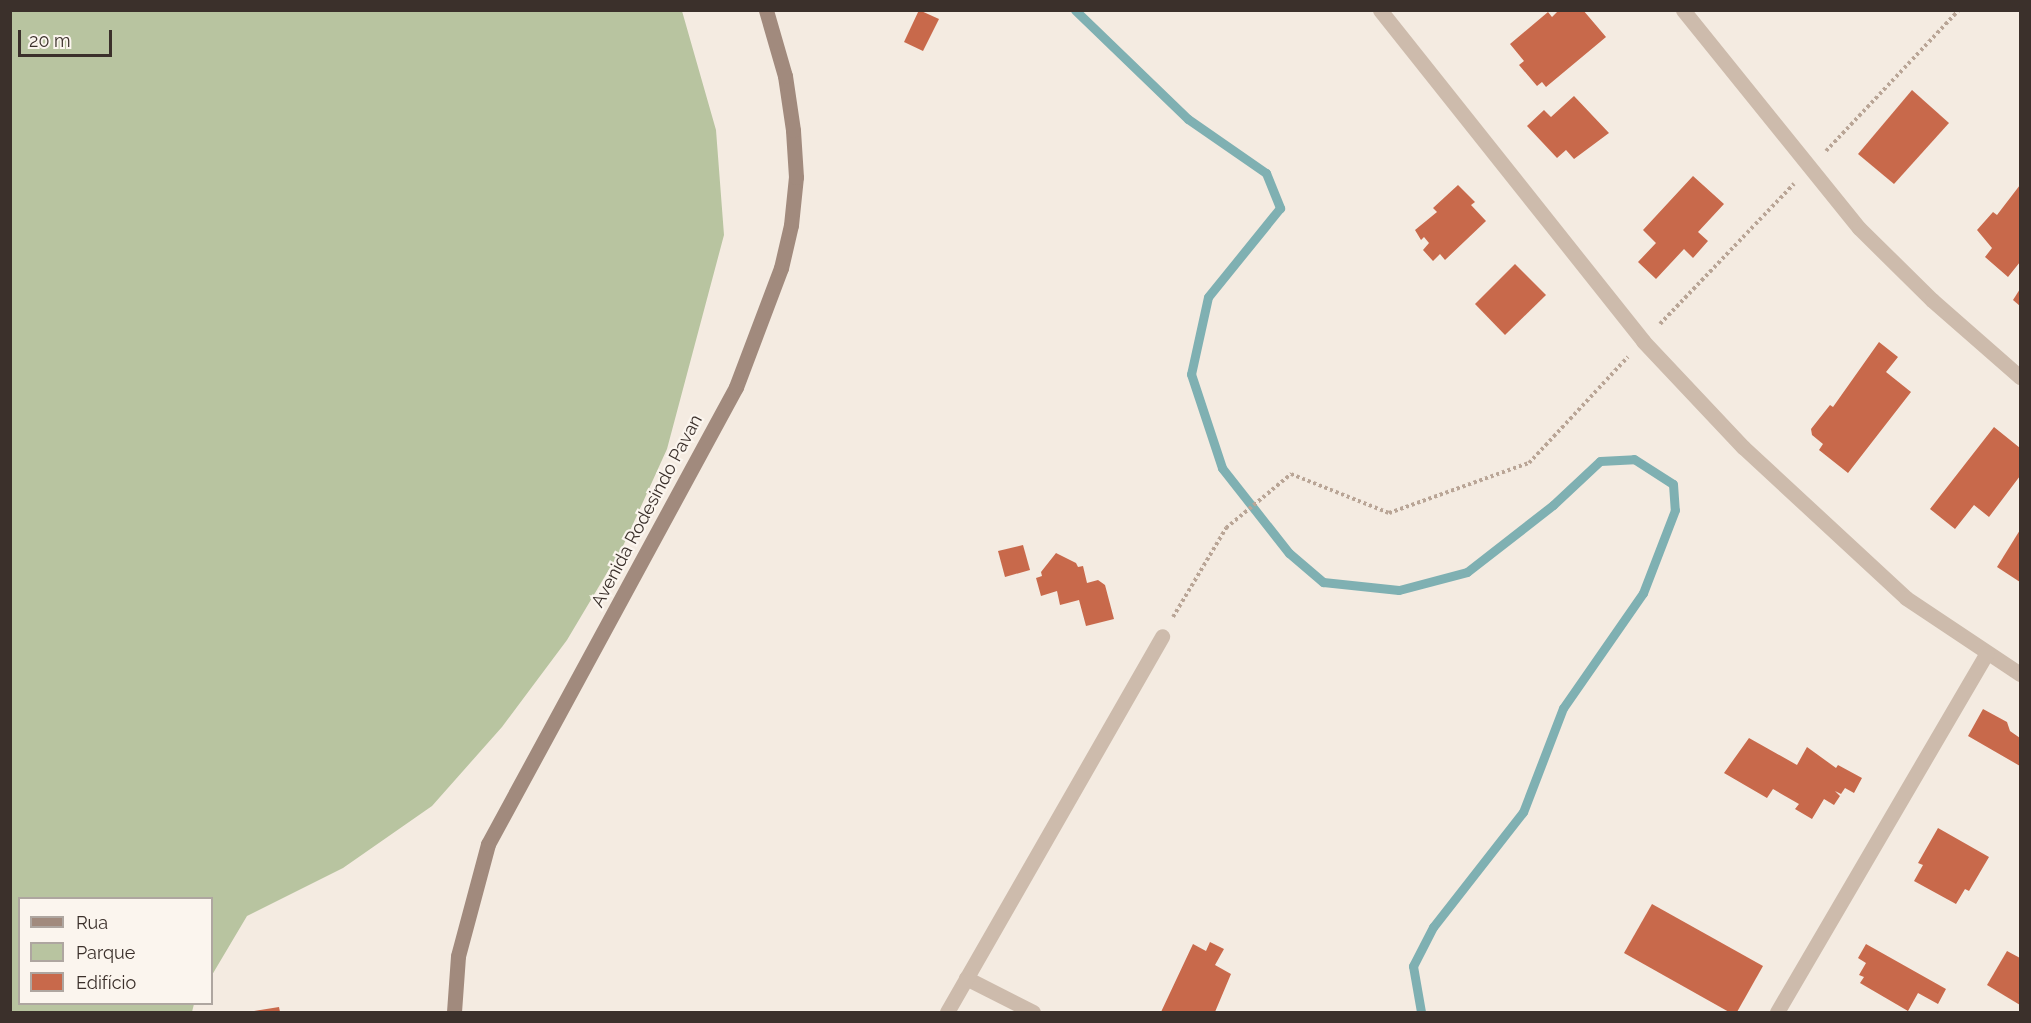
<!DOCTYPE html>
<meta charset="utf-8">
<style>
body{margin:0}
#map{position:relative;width:2031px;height:1023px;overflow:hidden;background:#f4ebe1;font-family:Raleway,sans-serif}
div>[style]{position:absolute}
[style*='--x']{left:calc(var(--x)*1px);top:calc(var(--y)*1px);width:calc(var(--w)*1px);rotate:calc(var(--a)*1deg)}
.green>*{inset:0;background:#b8c4a0}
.stream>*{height:9px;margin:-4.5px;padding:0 4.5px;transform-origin:4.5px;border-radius:4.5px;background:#7fb0b2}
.building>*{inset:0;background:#c8694b}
.path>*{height:4px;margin-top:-2px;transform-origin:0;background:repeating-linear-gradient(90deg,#b9a596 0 3px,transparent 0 6px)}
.street>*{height:15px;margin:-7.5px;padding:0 7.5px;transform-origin:7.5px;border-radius:7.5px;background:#cdbbac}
.secondary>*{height:15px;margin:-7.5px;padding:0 7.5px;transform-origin:7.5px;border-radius:7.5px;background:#a18a7d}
span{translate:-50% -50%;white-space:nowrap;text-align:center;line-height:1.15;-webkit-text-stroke:4.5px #fbf5ee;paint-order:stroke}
.street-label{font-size:18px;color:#3b302b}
.frame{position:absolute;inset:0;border:12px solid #3b302b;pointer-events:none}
.legend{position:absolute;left:18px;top:897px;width:195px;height:108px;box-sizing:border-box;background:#fbf5ee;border:2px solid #aea6a0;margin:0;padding:8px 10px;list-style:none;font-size:18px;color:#3b302b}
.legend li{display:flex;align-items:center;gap:12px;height:30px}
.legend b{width:30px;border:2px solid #aea6a0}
.scale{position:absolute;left:18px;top:30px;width:94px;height:27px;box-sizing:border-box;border:3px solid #3b302b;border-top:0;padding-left:8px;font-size:18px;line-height:21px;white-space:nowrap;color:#3b302b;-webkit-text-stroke:4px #fbf5ee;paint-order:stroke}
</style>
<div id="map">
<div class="green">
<div style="clip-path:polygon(10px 11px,682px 11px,716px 130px,724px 235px,667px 449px,623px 546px,567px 640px,502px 727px,432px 806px,343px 868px,247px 916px,212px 975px,212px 898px,20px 898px,20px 1004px,194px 1004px,192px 1012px,11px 1012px)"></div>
</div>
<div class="stream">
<div style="--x:1075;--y:10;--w:157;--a:44"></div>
<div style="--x:1188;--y:119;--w:95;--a:34.7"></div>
<div style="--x:1266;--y:173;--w:38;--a:68"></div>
<div style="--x:1280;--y:208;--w:114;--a:129"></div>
<div style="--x:1208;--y:297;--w:79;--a:102.4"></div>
<div style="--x:1191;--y:374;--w:99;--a:71.7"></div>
<div style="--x:1222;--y:468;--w:108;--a:51.8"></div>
<div style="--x:1289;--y:553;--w:45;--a:40.5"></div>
<div style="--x:1323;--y:582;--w:76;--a:6"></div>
<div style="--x:1399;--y:590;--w:70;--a:-14.8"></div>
<div style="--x:1467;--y:572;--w:109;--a:-37.9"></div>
<div style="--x:1553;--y:505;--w:64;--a:-43.1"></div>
<div style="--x:1600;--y:461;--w:34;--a:-3"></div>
<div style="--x:1634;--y:459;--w:46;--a:32.7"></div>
<div style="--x:1673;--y:484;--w:26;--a:86"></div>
<div style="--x:1675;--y:510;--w:89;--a:111.1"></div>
<div style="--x:1643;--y:593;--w:140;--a:124.8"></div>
<div style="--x:1563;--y:708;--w:111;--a:111"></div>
<div style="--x:1523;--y:812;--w:146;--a:128"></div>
<div style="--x:1433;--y:927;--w:44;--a:117.1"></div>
<div style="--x:1413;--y:966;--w:47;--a:80.1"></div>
</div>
<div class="building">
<div style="clip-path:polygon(919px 10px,939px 19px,923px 51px,904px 42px)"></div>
<div style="clip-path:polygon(1559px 10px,1583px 10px,1606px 37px,1546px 87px,1542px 82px,1537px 86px,1519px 65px,1524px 61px,1510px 44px,1548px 12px,1552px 17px)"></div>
<div style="clip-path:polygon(1912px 90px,1949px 123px,1894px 184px,1858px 154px)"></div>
<div style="clip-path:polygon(1574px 96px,1609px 133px,1574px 159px,1566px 150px,1557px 158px,1527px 126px,1544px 110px,1551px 117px)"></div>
<div style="clip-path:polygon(1693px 176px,1724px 204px,1698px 232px,1708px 241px,1693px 258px,1684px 249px,1656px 279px,1638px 262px,1656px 243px,1643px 230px)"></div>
<div style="clip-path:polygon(1458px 185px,1475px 202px,1471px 205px,1486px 221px,1445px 260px,1440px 254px,1433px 261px,1423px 250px,1429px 243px,1424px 237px,1421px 240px,1415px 230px,1437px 212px,1433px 208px)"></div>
<div style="clip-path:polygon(2020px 185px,2020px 262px,2008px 277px,1985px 257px,1992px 248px,1977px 230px,1993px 212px,1997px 215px)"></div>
<div style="clip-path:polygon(1515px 264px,1546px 295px,1505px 335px,1475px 304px)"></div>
<div style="clip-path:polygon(2020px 289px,2020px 306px,2013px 300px)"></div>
<div style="clip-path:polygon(1879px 342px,1898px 357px,1886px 372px,1911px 392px,1848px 473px,1819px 450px,1823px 444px,1812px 435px,1811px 429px,1830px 405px,1833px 407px)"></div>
<div style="clip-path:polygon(1994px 427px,2020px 448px,2020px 476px,1989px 517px,1974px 505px,1955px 529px,1930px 509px)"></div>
<div style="clip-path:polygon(2020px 530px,2020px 582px,1997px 567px)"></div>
<div style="clip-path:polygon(1023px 545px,1030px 570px,1005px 577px,998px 551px)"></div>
<div style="clip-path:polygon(1056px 553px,1076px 563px,1078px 567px,1083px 566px,1087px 583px,1098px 580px,1105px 585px,1114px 619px,1086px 626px,1079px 600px,1060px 605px,1057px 591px,1041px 596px,1036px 578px,1042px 576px,1041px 572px)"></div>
<div style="clip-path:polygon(1983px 709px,2007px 722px,2010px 731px,2020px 738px,2020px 766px,1968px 736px)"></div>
<div style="clip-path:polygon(1749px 738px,1797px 765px,1807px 747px,1836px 768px,1838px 765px,1862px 778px,1854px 793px,1845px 788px,1841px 794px,1835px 791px,1840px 796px,1834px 805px,1824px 799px,1812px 819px,1795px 809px,1799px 804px,1773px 789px,1767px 798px,1724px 773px)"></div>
<div style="clip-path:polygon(1938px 828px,1989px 857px,1969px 891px,1965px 889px,1956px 904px,1914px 881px,1923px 865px,1918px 863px)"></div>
<div style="clip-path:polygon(1652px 904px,1763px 966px,1737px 1012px,1729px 1012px,1624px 953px)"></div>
<div style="clip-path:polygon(1210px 942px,1224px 949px,1215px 965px,1231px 974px,1215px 1012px,1161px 1012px,1193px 944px,1206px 951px)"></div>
<div style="clip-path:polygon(1866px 944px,1946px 989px,1938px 1004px,1918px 993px,1908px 1011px,1860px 983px,1864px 977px,1859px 975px,1866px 963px,1858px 958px)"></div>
<div style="clip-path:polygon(2007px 951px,2020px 958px,2020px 1005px,1987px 985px)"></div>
<div style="clip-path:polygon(279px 1007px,280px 1012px,254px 1012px,254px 1011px)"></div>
</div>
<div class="path">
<div style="--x:1826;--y:151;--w:194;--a:-46.7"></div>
<div style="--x:1660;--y:324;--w:194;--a:-46.3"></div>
<div style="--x:1173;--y:617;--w:104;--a:-59.2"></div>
<div style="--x:1226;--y:528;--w:85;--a:-39.7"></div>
<div style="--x:1291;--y:474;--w:105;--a:21.7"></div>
<div style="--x:1389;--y:513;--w:149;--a:-19.7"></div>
<div style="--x:1529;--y:463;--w:145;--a:-47"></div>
</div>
<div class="street">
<div style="--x:1380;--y:10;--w:423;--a:51.5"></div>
<div style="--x:1643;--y:341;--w:146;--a:46.7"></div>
<div style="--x:1743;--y:447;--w:222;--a:42.8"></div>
<div style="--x:1906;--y:598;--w:137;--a:33.7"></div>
<div style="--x:1683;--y:10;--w:280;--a:51.1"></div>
<div style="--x:1859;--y:228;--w:103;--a:44.6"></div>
<div style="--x:1932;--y:300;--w:117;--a:41.2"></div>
<div style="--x:966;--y:978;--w:75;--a:26.9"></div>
<div style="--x:947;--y:1012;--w:433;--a:-60.2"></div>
<div style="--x:1777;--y:1012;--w:415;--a:-59.7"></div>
</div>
<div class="secondary">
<div style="--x:454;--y:1012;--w:56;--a:-85.9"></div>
<div style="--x:458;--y:956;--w:116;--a:-75"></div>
<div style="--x:488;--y:844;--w:520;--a:-61.51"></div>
<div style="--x:736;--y:387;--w:127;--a:-69.3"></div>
<div style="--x:781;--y:268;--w:44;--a:-76.9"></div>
<div style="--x:791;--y:225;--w:48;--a:-84.1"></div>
<div style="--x:796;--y:177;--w:47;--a:-93.7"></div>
<div style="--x:793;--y:130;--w:55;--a:-98.4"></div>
<div style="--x:785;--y:76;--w:69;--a:-106.1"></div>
</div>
<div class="street-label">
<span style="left:647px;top:511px;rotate:-62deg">Avenida Rodesindo Pavan</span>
</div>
<div class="frame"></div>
<ul class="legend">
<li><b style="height:8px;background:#a18a7d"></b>Rua</li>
<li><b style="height:16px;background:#b8c4a0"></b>Parque</li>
<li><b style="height:16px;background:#c8694b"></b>Edifício</li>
</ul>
<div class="scale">20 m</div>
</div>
